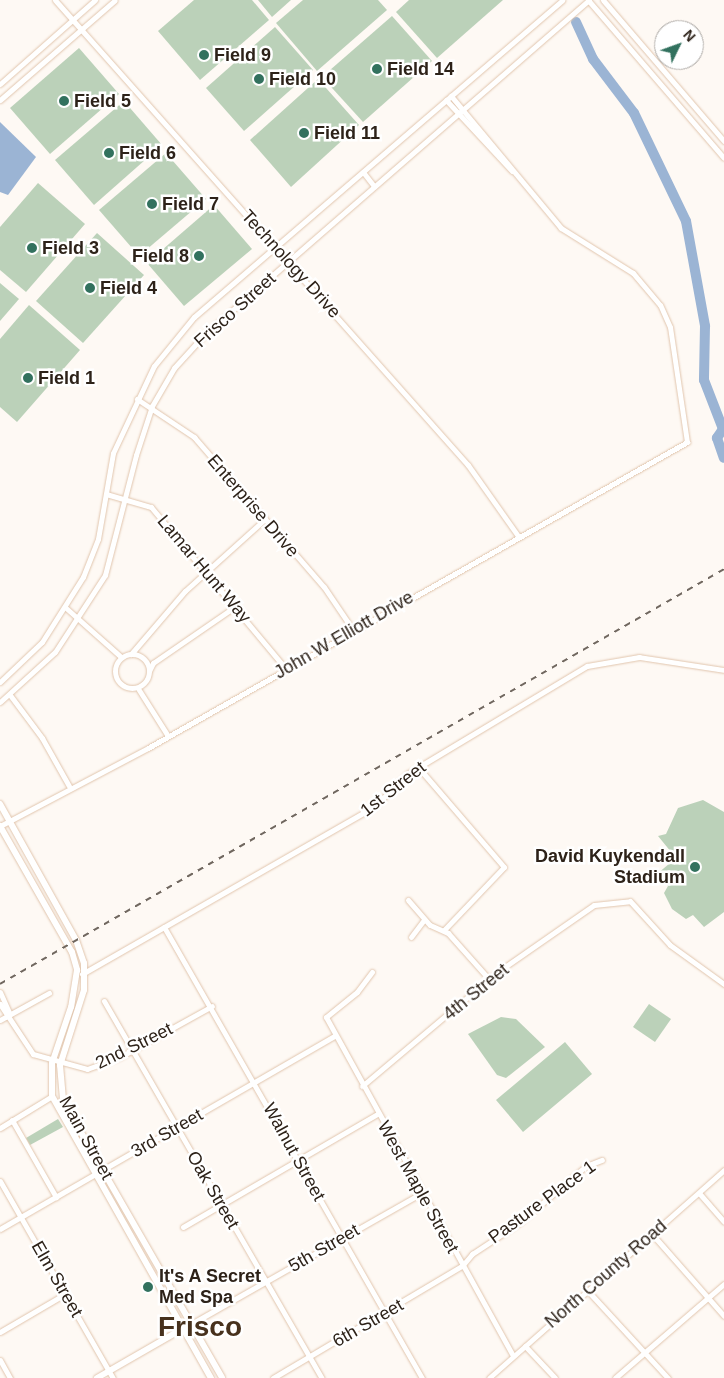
<!DOCTYPE html>
<style>
body{margin:0}
#map{position:relative;width:724px;height:1378px;overflow:hidden;background:#fef9f4;font-family:Helvetica,sans-serif}
div>[style]{position:absolute}
[style*='--x']{left:calc(var(--x)*1px);top:calc(var(--y)*1px);width:calc(var(--w)*1px);rotate:calc(var(--a)*1deg)}
.green>*{inset:0;background:#bbd1b9}
.water>*{inset:0;background:#9bb4d4}
.river>*{height:10px;margin:-5px;padding:0 5px;transform-origin:5px;border-radius:5px;background:#9bb4d4}
.roads{filter:drop-shadow(0 0 1px #e1c5ad) drop-shadow(0 0 1px #e1c5ad)}
.minor>*{height:5px;margin:-2.5px;padding:0 2.5px;transform-origin:2.5px;border-radius:2.5px;background:#fff}
.minor>.ring{margin:-2.5px;padding:0;box-sizing:content-box;background:none;border:5px solid #fff;border-radius:50%}
.major>*{height:6px;margin:-3px;padding:0 3px;transform-origin:3px;border-radius:3px;background:#fff}
.rail>*{height:2px;margin-top:-1px;transform-origin:0;background:repeating-linear-gradient(90deg,#70675f 0 6px,transparent 0 12px)}
.dots>*{width:14px;height:14px;translate:-50% -50%;box-sizing:border-box;border:2px solid #fff;border-radius:50%}
span{translate:-50% -50%;white-space:nowrap;text-align:center;line-height:1.15;-webkit-text-stroke:5px #fff;paint-order:stroke}
.poi-label{font-size:18px;color:#2d2219;font-weight:700}
.left{translate:0 -50%;text-align:left}
.right{translate:-100% -50%;text-align:right}
.street-label{font-size:18px;color:#2d2219}
.town-label{font-size:28px;color:#47311d;font-weight:700}
.north{position:absolute;left:654px;top:20px;width:50px;height:50px;box-sizing:border-box;background:#fff;border:1px solid #aba7a3;border-radius:50%;rotate:48deg;font-size:14px;font-weight:700;line-height:20px;text-align:center;color:#2d2219}
.north::after{content:'';display:block;margin:auto;width:18px;height:22px;background:#32715e;clip-path:polygon(50% 0,100% 100%,50% 72%,0 100%)}
</style>
<div id="map">
<div class="green">
<div style="clip-path:polygon(194px 0,252px 0,269px 20px,200px 80px,158px 31px)"></div>
<div style="clip-path:polygon(258px 0,291px 0,272px 17px)"></div>
<div style="clip-path:polygon(303px 0,378px 0,387px 10px,317px 71px,276px 23px)"></div>
<div style="clip-path:polygon(409px 0,503px 0,437px 58px,396px 12px)"></div>
<div style="clip-path:polygon(392px 16px,432px 61px,363px 122px,322px 77px)"></div>
<div style="clip-path:polygon(275px 27px,313px 70px,244px 131px,206px 88px)"></div>
<div style="clip-path:polygon(79px 48px,119px 94px,50px 154px,10px 108px)"></div>
<div style="clip-path:polygon(318px 79px,359px 125px,291px 187px,250px 140px)"></div>
<div style="clip-path:polygon(124px 101px,162px 145px,94px 205px,55px 160px)"></div>
<div style="clip-path:polygon(166px 153px,206px 199px,139px 256px,99px 210px)"></div>
<div style="clip-path:polygon(38px 183px,85px 224px,26px 292px,0 270px,0 227px)"></div>
<div style="clip-path:polygon(214px 205px,252px 249px,184px 306px,147px 263px)"></div>
<div style="clip-path:polygon(97px 233px,144px 275px,83px 343px,36px 301px)"></div>
<div style="clip-path:polygon(0 283px,19px 299px,0 321px)"></div>
<div style="clip-path:polygon(29px 305px,80px 350px,17px 422px,0 407px,0 339px)"></div>
<div style="clip-path:polygon(703px 800px,724px 812px,724px 912px,704px 927px,693px 915px,686px 919px,672px 909px,664px 893px,668px 886px,657px 874px,676px 858px,658px 836px,666px 834px,678px 808px)"></div>
<div style="clip-path:polygon(649px 1004px,671px 1019px,655px 1042px,633px 1027px)"></div>
<div style="clip-path:polygon(501px 1017px,516px 1019px,545px 1047px,506px 1078px,497px 1075px,468px 1034px)"></div>
<div style="clip-path:polygon(565px 1042px,592px 1074px,523px 1132px,496px 1100px)"></div>
<div style="clip-path:polygon(58px 1119px,63px 1127px,30px 1145px,26px 1138px)"></div>
</div>
<div class="water">
<div style="clip-path:polygon(0 122px,36px 157px,8px 195px,0 192px)"></div>
</div>
<div class="river">
<div style="--x:576;--y:22;--w:41;--a:65.3"></div>
<div style="--x:593;--y:59;--w:68;--a:52.8"></div>
<div style="--x:634;--y:113;--w:120;--a:64.3"></div>
<div style="--x:686;--y:221;--w:107;--a:79.7"></div>
<div style="--x:705;--y:326;--w:54;--a:91.1"></div>
<div style="--x:704;--y:380;--w:53;--a:68.8"></div>
<div style="--x:723;--y:429;--w:11;--a:124"></div>
<div style="--x:717;--y:438;--w:21;--a:71"></div>
</div>
<div class="roads">
<div class="minor">
<div style="--x:55;--y:0;--w:622;--a:48.39"></div>
<div style="--x:468;--y:465;--w:87;--a:54.8"></div>
<div style="--x:588;--y:0;--w:208;--a:49.3"></div>
<div style="--x:603;--y:0;--w:186;--a:49.4"></div>
<div style="--x:0;--y:84;--w:127;--a:-41.5"></div>
<div style="--x:0;--y:100;--w:152;--a:-41"></div>
<div style="--x:446;--y:100;--w:97;--a:47.1"></div>
<div style="--x:363;--y:172;--w:18;--a:52"></div>
<div style="--x:137;--y:399;--w:69;--a:33.7"></div>
<div style="--x:194;--y:437;--w:198;--a:49.1"></div>
<div style="--x:324;--y:587;--w:52;--a:56"></div>
<div style="--x:106;--y:494;--w:47;--a:16.1"></div>
<div style="--x:151;--y:507;--w:211;--a:50.2"></div>
<div style="--x:66;--y:608;--w:72;--a:41.6"></div>
<div class="ring" style="left:115px;top:654px;width:29px;height:29px"></div>
<div style="--x:131;--y:654;--w:83;--a:-49.4"></div>
<div style="--x:185;--y:591;--w:108;--a:-42"></div>
<div style="--x:149;--y:671;--w:9;--a:-63"></div>
<div style="--x:153;--y:663;--w:101;--a:-34.5"></div>
<div style="--x:0;--y:682;--w:58;--a:-43.6"></div>
<div style="--x:42;--y:642;--w:77;--a:-57.8"></div>
<div style="--x:83;--y:577;--w:41;--a:-68.5"></div>
<div style="--x:98;--y:539;--w:87;--a:-80.1"></div>
<div style="--x:113;--y:453;--w:96;--a:-64.8"></div>
<div style="--x:154;--y:366;--w:63;--a:-50.8"></div>
<div style="--x:194;--y:317;--w:486;--a:-40.7"></div>
<div style="--x:139;--y:690;--w:54;--a:57.8"></div>
<div style="--x:10;--y:695;--w:54;--a:53.3"></div>
<div style="--x:42;--y:738;--w:55;--a:60.6"></div>
<div style="--x:0;--y:702;--w:74;--a:-42.3"></div>
<div style="--x:55;--y:652;--w:92;--a:-57"></div>
<div style="--x:105;--y:575;--w:124;--a:-75.5"></div>
<div style="--x:136;--y:455;--w:52;--a:-71.9"></div>
<div style="--x:152;--y:406;--w:44;--a:-59.9"></div>
<div style="--x:174;--y:368;--w:46;--a:-47.6"></div>
<div style="--x:205;--y:334;--w:509;--a:-41.02"></div>
<div style="--x:418;--y:767;--w:132;--a:49.3"></div>
<div style="--x:504;--y:867;--w:87;--a:133.6"></div>
<div style="--x:0;--y:826;--w:167;--a:-27.8"></div>
<div style="--x:148;--y:748;--w:620;--a:-29.58"></div>
<div style="--x:687;--y:442;--w:116;--a:-98.4"></div>
<div style="--x:670;--y:327;--w:24;--a:-114"></div>
<div style="--x:660;--y:305;--w:42;--a:-130.2"></div>
<div style="--x:633;--y:273;--w:85;--a:-148"></div>
<div style="--x:561;--y:228;--w:172;--a:-129.8"></div>
<div style="--x:408;--y:900;--w:33;--a:49"></div>
<div style="--x:430;--y:925;--w:20;--a:24"></div>
<div style="--x:448;--y:933;--w:62;--a:48.3"></div>
<div style="--x:164;--y:927;--w:520;--a:60.23"></div>
<div style="--x:411;--y:937;--w:21;--a:-53"></div>
<div style="--x:372;--y:972;--w:25;--a:127"></div>
<div style="--x:357;--y:992;--w:40;--a:141"></div>
<div style="--x:326;--y:1017;--w:387;--a:61.1"></div>
<div style="--x:82;--y:974;--w:336;--a:-29.8"></div>
<div style="--x:374;--y:807;--w:47;--a:-45"></div>
<div style="--x:407;--y:774;--w:210;--a:-31"></div>
<div style="--x:587;--y:666;--w:53;--a:-9.8"></div>
<div style="--x:639;--y:657;--w:86;--a:8.7"></div>
<div style="--x:0;--y:992;--w:24;--a:66"></div>
<div style="--x:104;--y:1001;--w:435;--a:60"></div>
<div style="--x:0;--y:1004;--w:60;--a:56.6"></div>
<div style="--x:33;--y:1054;--w:56;--a:15.5"></div>
<div style="--x:87;--y:1069;--w:35;--a:-20"></div>
<div style="--x:120;--y:1057;--w:105;--a:-29"></div>
<div style="--x:0;--y:1020;--w:56;--a:-28.9"></div>
<div style="--x:362;--y:1086;--w:175;--a:-40.1"></div>
<div style="--x:496;--y:973;--w:119;--a:-34.8"></div>
<div style="--x:594;--y:905;--w:36;--a:-6"></div>
<div style="--x:630;--y:901;--w:59;--a:47.7"></div>
<div style="--x:670;--y:945;--w:67;--a:35.8"></div>
<div style="--x:12;--y:1120;--w:89;--a:60.3"></div>
<div style="--x:0;--y:1128;--w:61;--a:-31.6"></div>
<div style="--x:0;--y:1181;--w:227;--a:60.2"></div>
<div style="--x:699;--y:1193;--w:38;--a:49"></div>
<div style="--x:183;--y:1227;--w:225;--a:-30.2"></div>
<div style="--x:0;--y:1229;--w:386;--a:-30"></div>
<div style="--x:652;--y:1234;--w:109;--a:48.7"></div>
<div style="--x:587;--y:1290;--w:120;--a:47.4"></div>
<div style="--x:191;--y:1324;--w:263;--a:-29.6"></div>
<div style="--x:0;--y:1332;--w:75;--a:-30.3"></div>
<div style="--x:525;--y:1346;--w:44;--a:46.8"></div>
<div style="--x:0;--y:1360;--w:21;--a:61"></div>
<div style="--x:273;--y:1378;--w:220;--a:-30.7"></div>
<div style="--x:462;--y:1266;--w:16;--a:-50"></div>
<div style="--x:472;--y:1254;--w:56;--a:-33.4"></div>
<div style="--x:519;--y:1223;--w:88;--a:-40.4"></div>
<div style="--x:586;--y:1166;--w:17;--a:-21"></div>
<div style="--x:489;--y:1378;--w:314;--a:-41.5"></div>
<div style="--x:615;--y:1378;--w:144;--a:-40.8"></div>
</div>
<div class="major">
<div style="--x:0;--y:804;--w:156;--a:60.8"></div>
<div style="--x:76;--y:940;--w:24;--a:71"></div>
<div style="--x:84;--y:963;--w:27;--a:90"></div>
<div style="--x:84;--y:990;--w:79;--a:107.7"></div>
<div style="--x:60;--y:1065;--w:36;--a:85"></div>
<div style="--x:63;--y:1101;--w:319;--a:60.1"></div>
<div style="--x:0;--y:826;--w:145;--a:60.3"></div>
<div style="--x:72;--y:952;--w:19;--a:74"></div>
<div style="--x:77;--y:970;--w:37;--a:99"></div>
<div style="--x:71;--y:1007;--w:59;--a:108.7"></div>
<div style="--x:52;--y:1063;--w:33;--a:90"></div>
<div style="--x:52;--y:1096;--w:324;--a:60.6"></div>
<div style="--x:97;--y:1378;--w:108;--a:-29.9"></div>
</div>
</div>
<div class="rail">
<div style="--x:0;--y:984;--w:835;--a:-29.82"></div>
</div>
<div class="dots">
<div style="left:204px;top:55px;background:#32715e"></div>
<div style="left:377px;top:69px;background:#32715e"></div>
<div style="left:259px;top:79px;background:#32715e"></div>
<div style="left:64px;top:101px;background:#32715e"></div>
<div style="left:304px;top:133px;background:#32715e"></div>
<div style="left:109px;top:153px;background:#32715e"></div>
<div style="left:152px;top:204px;background:#32715e"></div>
<div style="left:32px;top:248px;background:#32715e"></div>
<div style="left:199px;top:256px;background:#32715e"></div>
<div style="left:90px;top:288px;background:#32715e"></div>
<div style="left:28px;top:378px;background:#32715e"></div>
<div style="left:695px;top:867px;background:#32715e"></div>
<div style="left:148px;top:1287px;background:#32715e"></div>
</div>
<div class="poi-label">
<span class="left" style="left:214px;top:55px">Field 9</span>
<span class="left" style="left:387px;top:69px">Field 14</span>
<span class="left" style="left:269px;top:79px">Field 10</span>
<span class="left" style="left:74px;top:101px">Field 5</span>
<span class="left" style="left:314px;top:133px">Field 11</span>
<span class="left" style="left:119px;top:153px">Field 6</span>
<span class="left" style="left:162px;top:204px">Field 7</span>
<span class="left" style="left:42px;top:248px">Field 3</span>
<span class="right" style="left:189px;top:256px">Field 8</span>
<span class="left" style="left:100px;top:288px">Field 4</span>
<span class="left" style="left:38px;top:378px">Field 1</span>
<span class="right" style="left:685px;top:867px">David Kuykendall<br>Stadium</span>
<span class="left" style="left:159px;top:1287px">It's A Secret<br>Med Spa</span>
</div>
<div class="street-label">
<span style="left:291px;top:264px;rotate:48deg">Technology Drive</span>
<span style="left:235px;top:310px;rotate:-42deg">Frisco Street</span>
<span style="left:253px;top:506px;rotate:49deg">Enterprise Drive</span>
<span style="left:204px;top:569px;rotate:50deg">Lamar Hunt Way</span>
<span style="left:344px;top:635px;rotate:-30deg">John W Elliott Drive</span>
<span style="left:393px;top:789px;rotate:-38deg">1st Street</span>
<span style="left:476px;top:992px;rotate:-39deg">4th Street</span>
<span style="left:134px;top:1046px;rotate:-26deg">2nd Street</span>
<span style="left:167px;top:1133px;rotate:-30deg">3rd Street</span>
<span style="left:86px;top:1138px;rotate:61deg">Main Street</span>
<span style="left:294px;top:1152px;rotate:61deg">Walnut Street</span>
<span style="left:418px;top:1187px;rotate:61deg">West Maple Street</span>
<span style="left:213px;top:1190px;rotate:60deg">Oak Street</span>
<span style="left:542px;top:1202px;rotate:-36deg">Pasture Place 1</span>
<span style="left:324px;top:1248px;rotate:-30deg">5th Street</span>
<span style="left:606px;top:1274px;rotate:-41deg">North County Road</span>
<span style="left:57px;top:1279px;rotate:60deg">Elm Street</span>
<span style="left:368px;top:1323px;rotate:-30deg">6th Street</span>
</div>
<div class="town-label">
<span style="left:200px;top:1327px">Frisco</span>
</div>
<div class="north">N</div>
</div>
